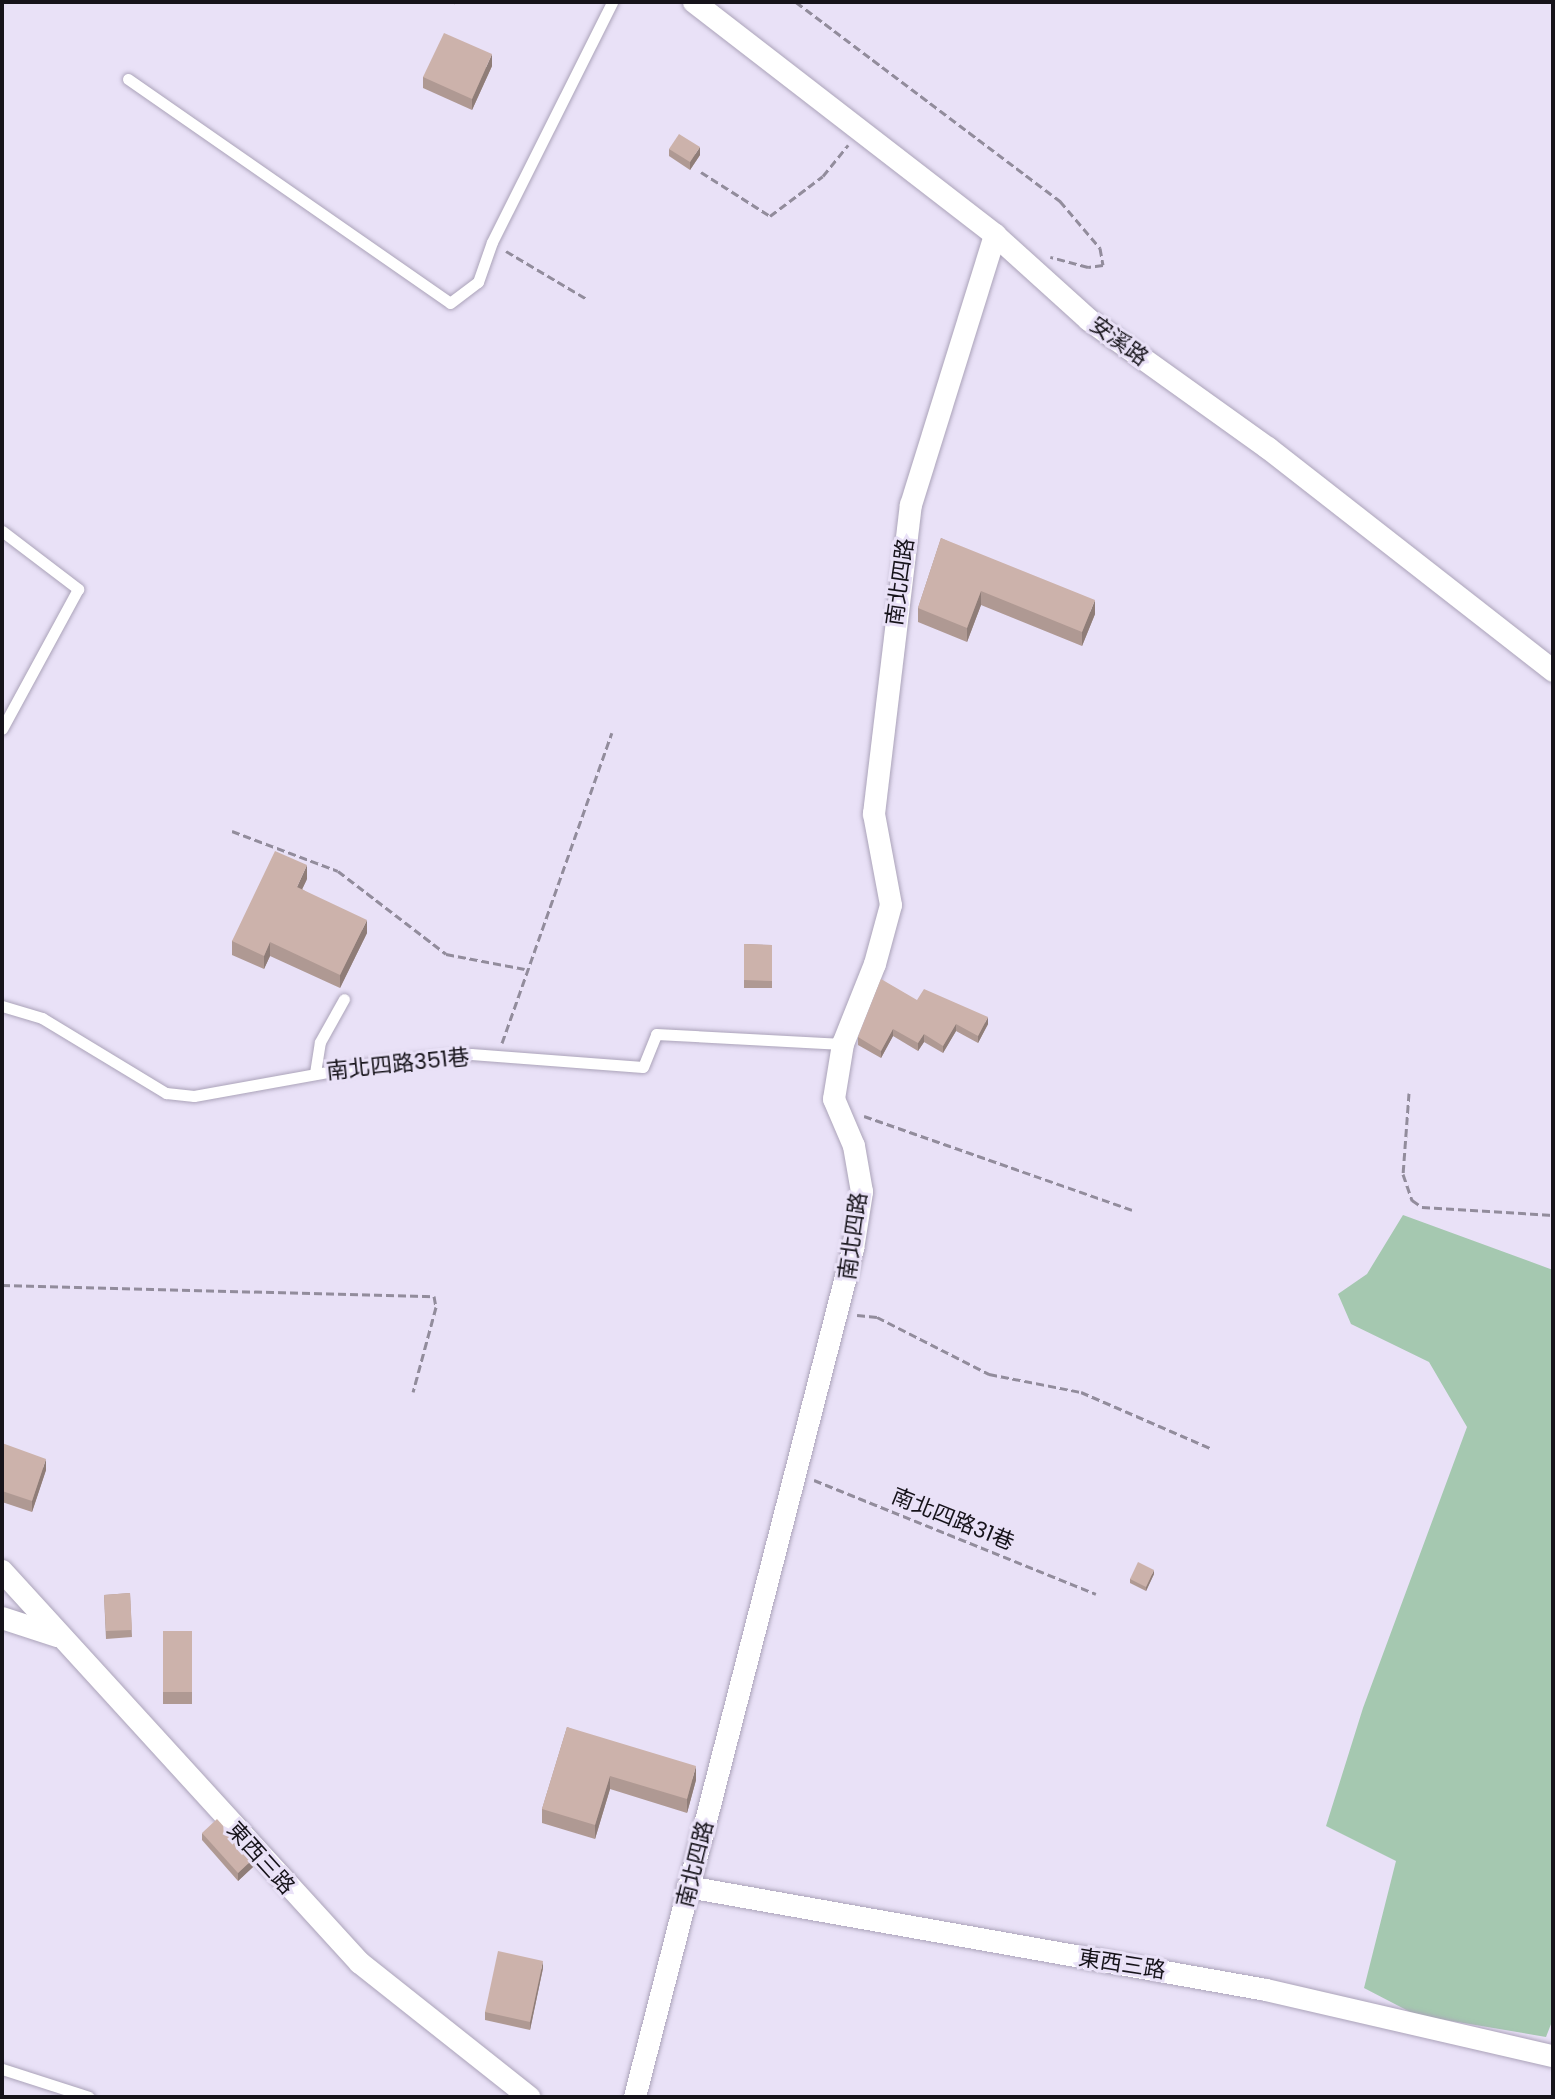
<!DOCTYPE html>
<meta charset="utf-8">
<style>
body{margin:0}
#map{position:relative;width:1555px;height:2099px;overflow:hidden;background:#e9e1f7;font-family:Poppins,"Noto Sans TC",sans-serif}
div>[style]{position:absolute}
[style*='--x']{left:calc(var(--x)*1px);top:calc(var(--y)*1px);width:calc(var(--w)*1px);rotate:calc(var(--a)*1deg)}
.green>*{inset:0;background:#a5c8b0}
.path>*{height:3px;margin-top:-1.5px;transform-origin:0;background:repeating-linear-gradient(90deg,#928c9c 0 8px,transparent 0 12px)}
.roads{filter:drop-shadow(0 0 2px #aba3b9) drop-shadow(0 0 2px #aba3b9)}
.lane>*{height:11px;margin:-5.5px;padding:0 5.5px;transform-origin:5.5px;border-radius:5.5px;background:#fff}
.street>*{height:22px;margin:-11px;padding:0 11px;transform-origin:11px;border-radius:11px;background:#fff}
.wall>*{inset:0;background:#af9993}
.shaded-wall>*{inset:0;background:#8f7d78}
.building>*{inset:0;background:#ccb2ab}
span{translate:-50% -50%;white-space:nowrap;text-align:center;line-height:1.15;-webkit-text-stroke:6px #e9e1f7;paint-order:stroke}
.street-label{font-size:22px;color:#16131a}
.frame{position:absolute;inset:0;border:4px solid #16131a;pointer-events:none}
</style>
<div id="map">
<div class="green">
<div style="clip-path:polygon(1403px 1215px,1553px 1270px,1553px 2019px,1546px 2037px,1416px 2015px,1364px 1988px,1396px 1861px,1326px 1826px,1363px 1708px,1467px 1427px,1429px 1362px,1351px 1324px,1338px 1294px,1367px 1274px)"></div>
</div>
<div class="path">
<div style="--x:796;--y:2;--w:331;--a:37"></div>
<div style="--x:1060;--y:201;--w:62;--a:49.6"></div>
<div style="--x:1100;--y:248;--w:17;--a:80"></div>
<div style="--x:1103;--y:265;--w:15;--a:172"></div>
<div style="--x:1088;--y:267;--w:39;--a:-165"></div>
<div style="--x:453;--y:3;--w:1;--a:-45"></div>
<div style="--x:701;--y:172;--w:82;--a:32.5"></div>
<div style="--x:770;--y:216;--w:66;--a:-37"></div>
<div style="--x:823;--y:176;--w:40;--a:-51"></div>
<div style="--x:506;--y:251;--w:94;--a:30.7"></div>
<div style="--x:232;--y:831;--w:113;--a:20.7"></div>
<div style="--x:338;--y:871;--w:136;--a:37.5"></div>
<div style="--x:446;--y:954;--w:80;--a:10.8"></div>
<div style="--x:502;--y:1043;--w:329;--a:-70.5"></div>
<div style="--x:1409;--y:1093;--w:81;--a:94.2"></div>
<div style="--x:1403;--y:1174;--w:28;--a:71"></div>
<div style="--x:1412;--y:1200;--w:12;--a:35"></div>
<div style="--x:1422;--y:1207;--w:131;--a:3.5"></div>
<div style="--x:864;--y:1116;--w:284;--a:19.3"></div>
<div style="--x:2;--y:1285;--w:432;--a:1.5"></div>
<div style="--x:434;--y:1296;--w:11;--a:80"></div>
<div style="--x:436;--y:1307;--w:88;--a:105.1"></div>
<div style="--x:857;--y:1315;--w:20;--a:6"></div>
<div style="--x:877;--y:1317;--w:126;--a:27"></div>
<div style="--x:989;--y:1374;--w:94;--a:11.1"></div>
<div style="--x:1081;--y:1392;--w:141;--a:23.5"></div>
<div style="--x:814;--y:1480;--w:304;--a:22"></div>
</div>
<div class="roads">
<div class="lane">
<div style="--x:128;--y:79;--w:392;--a:34.8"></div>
<div style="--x:450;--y:303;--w:35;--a:-37"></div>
<div style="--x:478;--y:282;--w:42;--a:-70.7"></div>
<div style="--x:492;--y:242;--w:268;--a:-63.4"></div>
<div style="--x:2;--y:531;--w:96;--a:37.3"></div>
<div style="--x:78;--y:589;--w:159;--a:118.5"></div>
<div style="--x:2;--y:1006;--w:42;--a:16.7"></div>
<div style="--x:42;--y:1018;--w:145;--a:31.2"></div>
<div style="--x:166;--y:1093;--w:28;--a:6"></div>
<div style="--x:194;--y:1096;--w:192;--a:-10.2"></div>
<div style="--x:383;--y:1062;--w:88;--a:-5.2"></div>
<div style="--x:471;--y:1054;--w:172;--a:4.3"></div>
<div style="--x:643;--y:1067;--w:35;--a:-68"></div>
<div style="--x:656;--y:1034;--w:187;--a:3.1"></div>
<div style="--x:315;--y:1073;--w:31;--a:-81"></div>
<div style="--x:320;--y:1042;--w:49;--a:-60.8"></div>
<div style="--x:2;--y:2069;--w:91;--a:17.8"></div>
</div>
<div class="street">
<div style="--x:694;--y:2;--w:381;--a:37.7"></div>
<div style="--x:995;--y:235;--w:127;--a:42.1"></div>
<div style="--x:1089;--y:320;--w:220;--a:35.6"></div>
<div style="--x:1268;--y:448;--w:362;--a:38"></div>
<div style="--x:2;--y:1571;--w:531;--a:47.6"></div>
<div style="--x:360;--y:1963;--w:216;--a:38.4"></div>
<div style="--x:2;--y:1618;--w:58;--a:18.1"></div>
<div style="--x:688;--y:1887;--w:587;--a:10.1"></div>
<div style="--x:1266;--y:1990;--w:294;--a:13"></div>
<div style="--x:635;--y:2097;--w:876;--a:-75.58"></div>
<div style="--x:853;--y:1249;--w:58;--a:-81"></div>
<div style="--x:862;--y:1192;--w:47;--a:-99.9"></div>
<div style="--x:854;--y:1146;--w:51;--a:-113.1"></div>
<div style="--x:834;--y:1099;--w:56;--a:-80.7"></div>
<div style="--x:843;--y:1044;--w:86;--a:-68.2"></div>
<div style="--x:875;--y:964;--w:61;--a:-74.8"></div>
<div style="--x:891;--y:905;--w:93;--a:-100.6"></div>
<div style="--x:874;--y:814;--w:311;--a:-83.2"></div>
<div style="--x:911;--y:505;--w:283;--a:-72.7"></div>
</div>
</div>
<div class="wall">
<div style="clip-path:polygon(492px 66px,472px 110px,423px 88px,423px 77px)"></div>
<div style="clip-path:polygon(669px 149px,700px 155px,690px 170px,669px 156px)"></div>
<div style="clip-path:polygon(941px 538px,1095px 614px,1082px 646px,981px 605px,967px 642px,918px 622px,918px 608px)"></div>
<div style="clip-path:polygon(307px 879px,302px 889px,367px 933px,340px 988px,270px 956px,264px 969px,232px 955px,232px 941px)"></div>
<div style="clip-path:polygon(744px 944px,772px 945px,772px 988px,744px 988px)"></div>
<div style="clip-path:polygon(917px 1000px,988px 1024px,978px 1043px,956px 1031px,943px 1053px,924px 1042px,918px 1051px,893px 1036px,881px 1058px,858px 1045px,858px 1037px)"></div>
<div style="clip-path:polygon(2px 1443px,46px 1470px,32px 1512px,2px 1502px)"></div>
<div style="clip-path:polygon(1154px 1574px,1146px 1591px,1130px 1583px,1130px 1579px)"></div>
<div style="clip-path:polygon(130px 1593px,132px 1637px,106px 1639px,104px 1595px)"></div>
<div style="clip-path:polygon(163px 1631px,192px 1631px,192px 1704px,163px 1704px)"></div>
<div style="clip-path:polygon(567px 1727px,696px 1780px,687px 1813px,610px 1789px,595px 1839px,542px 1823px,542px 1809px)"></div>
<div style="clip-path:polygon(202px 1833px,253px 1867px,238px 1881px,202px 1840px)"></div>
<div style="clip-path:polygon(543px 1968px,530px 2030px,485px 2020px,485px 2012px)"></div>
</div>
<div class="shaded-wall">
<div style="clip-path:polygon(492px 54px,492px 66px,472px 110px,472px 99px)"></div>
<div style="clip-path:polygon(700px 147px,700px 155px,690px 170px,690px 162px)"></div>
<div style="clip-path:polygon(981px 591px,981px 605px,967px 642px,967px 628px)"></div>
<div style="clip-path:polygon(1095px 600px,1095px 614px,1082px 646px,1082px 632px)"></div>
<div style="clip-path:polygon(307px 865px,307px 879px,297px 900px,297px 887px)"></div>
<div style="clip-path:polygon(367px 920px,367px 933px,340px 988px,340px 975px)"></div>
<div style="clip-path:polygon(270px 942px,270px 956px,264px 969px,264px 956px)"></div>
<div style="clip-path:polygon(988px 1017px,988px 1024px,978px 1043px,978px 1036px)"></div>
<div style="clip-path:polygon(956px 1024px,956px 1031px,943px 1053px,943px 1046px)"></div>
<div style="clip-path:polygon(893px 1029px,893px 1036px,881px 1058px,881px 1051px)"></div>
<div style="clip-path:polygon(924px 1034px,924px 1042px,918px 1051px,918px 1043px)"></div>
<div style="clip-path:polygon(46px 1459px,46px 1470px,32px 1512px,32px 1501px)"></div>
<div style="clip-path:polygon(1154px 1570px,1154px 1574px,1146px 1591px,1146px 1587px)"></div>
<div style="clip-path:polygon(696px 1766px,696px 1780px,687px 1813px,687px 1799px)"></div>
<div style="clip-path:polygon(610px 1776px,610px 1789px,595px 1839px,595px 1825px)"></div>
<div style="clip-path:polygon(253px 1859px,253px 1867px,238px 1881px,238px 1873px)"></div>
<div style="clip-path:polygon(543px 1961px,543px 1968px,530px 2030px,530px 2022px)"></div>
</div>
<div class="building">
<div style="clip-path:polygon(444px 33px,492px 54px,472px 99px,423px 77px)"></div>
<div style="clip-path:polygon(679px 134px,700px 147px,690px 162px,669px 149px)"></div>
<div style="clip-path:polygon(941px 538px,1095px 600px,1082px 632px,981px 591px,967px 628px,918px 608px)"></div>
<div style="clip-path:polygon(275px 851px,307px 865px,297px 887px,367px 920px,340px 975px,270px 942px,264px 956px,232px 941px)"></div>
<div style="clip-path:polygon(744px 944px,772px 945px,772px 981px,744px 980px)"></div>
<div style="clip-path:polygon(881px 979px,917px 1000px,924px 989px,988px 1017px,978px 1036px,956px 1024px,943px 1046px,924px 1034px,918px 1043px,893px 1029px,881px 1051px,858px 1037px)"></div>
<div style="clip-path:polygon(2px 1443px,46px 1459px,32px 1501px,2px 1491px)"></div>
<div style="clip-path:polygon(1138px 1562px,1154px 1570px,1146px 1587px,1130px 1579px)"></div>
<div style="clip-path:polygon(130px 1593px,132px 1630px,106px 1631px,104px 1595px)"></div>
<div style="clip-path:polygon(163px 1631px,192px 1631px,192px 1692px,163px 1692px)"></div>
<div style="clip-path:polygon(567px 1727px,696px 1766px,687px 1799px,610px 1776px,595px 1825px,542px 1809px)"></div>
<div style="clip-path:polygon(217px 1819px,253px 1859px,238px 1873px,202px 1833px)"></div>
<div style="clip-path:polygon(498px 1951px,543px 1961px,530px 2022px,485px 2012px)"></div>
</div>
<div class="street-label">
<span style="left:1119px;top:341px;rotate:36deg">安溪路</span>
<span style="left:900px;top:582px;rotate:-82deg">南北四路</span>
<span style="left:398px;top:1064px;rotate:-6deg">南北四路351巷</span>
<span style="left:853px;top:1236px;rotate:-82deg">南北四路</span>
<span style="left:953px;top:1519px;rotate:22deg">南北四路31巷</span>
<span style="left:261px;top:1858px;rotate:48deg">東西三路</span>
<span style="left:695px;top:1864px;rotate:-76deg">南北四路</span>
<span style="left:1122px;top:1964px;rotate:9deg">東西三路</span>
</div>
<div class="frame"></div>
</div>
